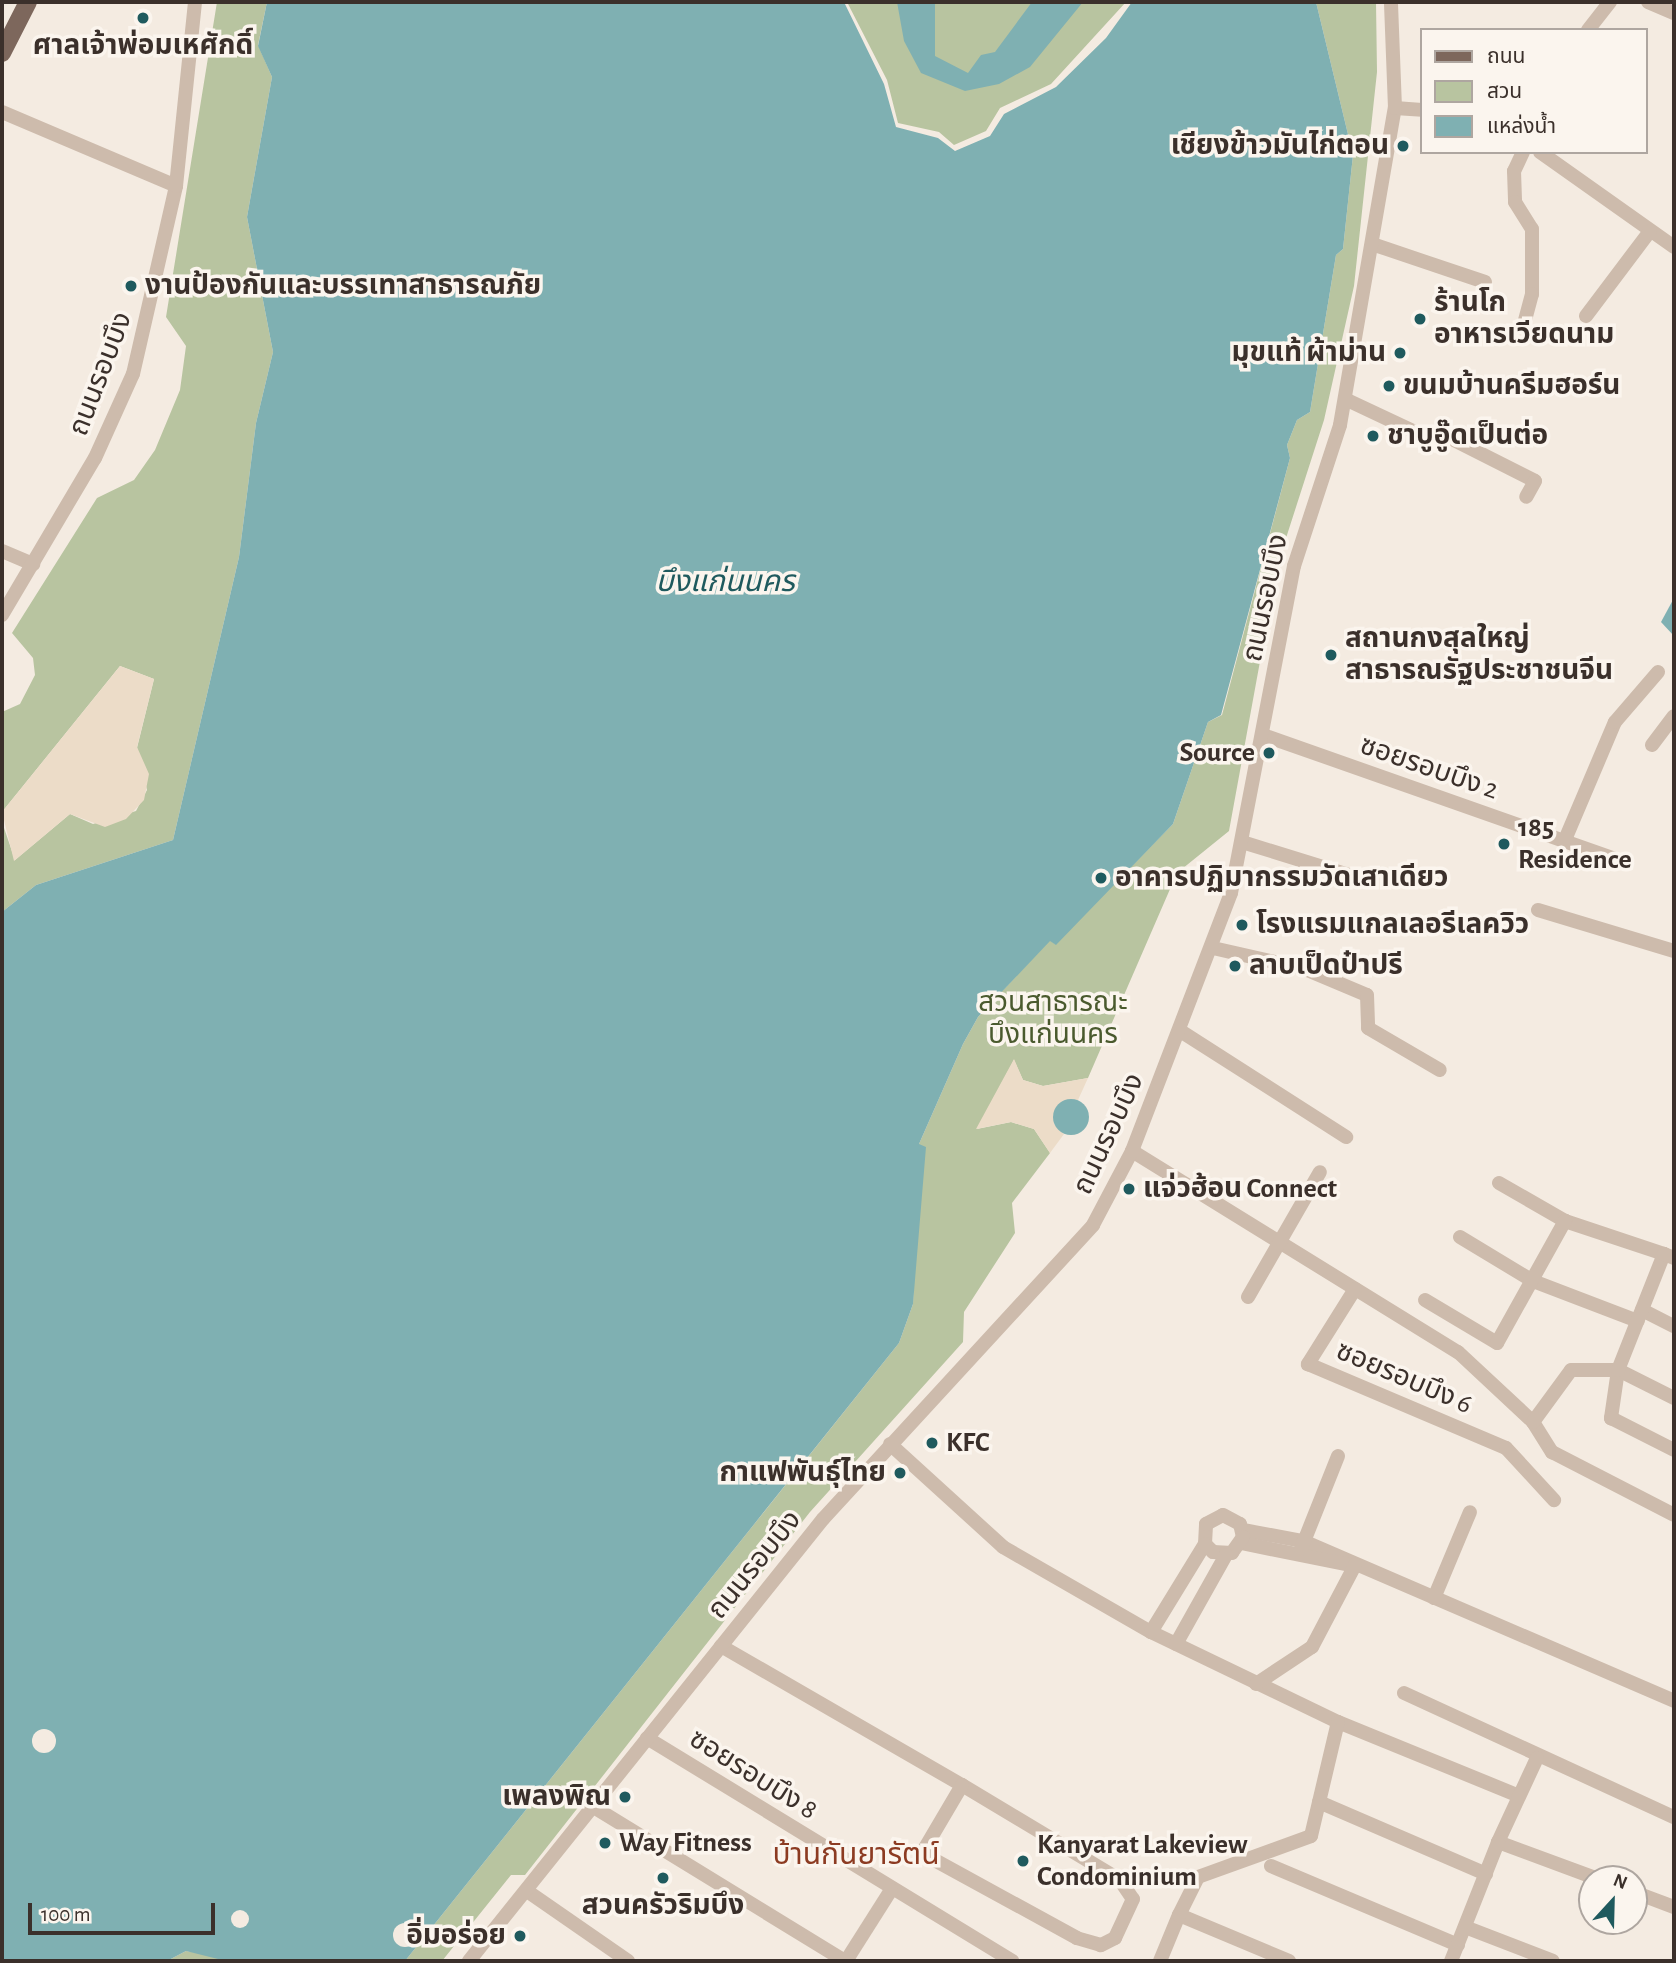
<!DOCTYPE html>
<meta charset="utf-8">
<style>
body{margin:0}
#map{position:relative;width:1676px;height:1963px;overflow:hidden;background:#f4ebe1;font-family:"Alegreya Sans","Noto Sans Thai",sans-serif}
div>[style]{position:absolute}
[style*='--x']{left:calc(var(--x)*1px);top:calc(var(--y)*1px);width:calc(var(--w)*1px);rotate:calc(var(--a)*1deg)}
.green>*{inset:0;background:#b8c4a0}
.plaza>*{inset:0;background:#ecdcc8}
.water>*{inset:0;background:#7fb0b2}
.round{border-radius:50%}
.pier>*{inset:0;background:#f4ebe1}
.minor>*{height:14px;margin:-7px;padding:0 7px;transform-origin:7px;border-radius:7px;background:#cdbbac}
.major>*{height:18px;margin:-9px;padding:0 9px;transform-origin:9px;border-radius:9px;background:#7d675c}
.dots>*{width:19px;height:19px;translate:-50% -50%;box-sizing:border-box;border:4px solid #fbf5ee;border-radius:50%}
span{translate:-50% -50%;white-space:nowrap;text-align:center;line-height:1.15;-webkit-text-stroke:7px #fbf5ee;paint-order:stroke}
.poi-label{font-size:28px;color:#3b302b;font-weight:700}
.right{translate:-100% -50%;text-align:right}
.left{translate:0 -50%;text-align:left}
.street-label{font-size:28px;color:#3b302b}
.park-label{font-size:28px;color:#4a5a2e}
.water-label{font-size:30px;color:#1f5a5e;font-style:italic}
.neighbourhood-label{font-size:30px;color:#8c3b22}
.frame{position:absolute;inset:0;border:4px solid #3b302b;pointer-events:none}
.legend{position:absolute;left:1420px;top:28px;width:228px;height:126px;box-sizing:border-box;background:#fbf5ee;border:2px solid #aea6a0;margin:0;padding:9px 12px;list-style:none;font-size:21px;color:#3b302b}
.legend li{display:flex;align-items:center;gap:14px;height:35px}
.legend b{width:35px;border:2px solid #aea6a0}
.north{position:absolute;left:1578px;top:1865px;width:70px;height:70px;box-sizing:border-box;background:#fbf5ee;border:2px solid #aea6a0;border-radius:50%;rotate:22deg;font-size:19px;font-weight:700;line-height:28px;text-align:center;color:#3b302b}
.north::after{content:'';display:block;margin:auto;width:24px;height:32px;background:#1f5a5e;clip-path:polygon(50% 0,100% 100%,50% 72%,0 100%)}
.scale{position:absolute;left:28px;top:1903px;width:187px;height:32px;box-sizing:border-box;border:4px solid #3b302b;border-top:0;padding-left:9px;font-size:21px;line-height:24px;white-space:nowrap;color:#3b302b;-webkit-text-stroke:5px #fbf5ee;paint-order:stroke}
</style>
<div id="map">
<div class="green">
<div style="clip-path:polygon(217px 2px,267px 2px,258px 45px,272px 77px,247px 217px,273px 352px,256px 423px,239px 557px,173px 840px,36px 885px,2px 912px,2px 822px,15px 860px,70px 814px,93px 824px,136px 811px,147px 790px,137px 748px,154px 679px,120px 666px,2px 812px,2px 712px,20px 704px,35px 675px,33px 658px,12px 633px,97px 498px,134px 480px,155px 450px,180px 390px,186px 346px,166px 317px)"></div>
<div style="clip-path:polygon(847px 2px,1126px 2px,1051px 84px,1000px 108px,986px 131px,954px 145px,939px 132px,898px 123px,887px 80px)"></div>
<div style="clip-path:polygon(1316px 2px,1376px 2px,1377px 72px,1354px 286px,1324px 420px,1278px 563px,1229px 831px,1177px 873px,1088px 1078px,1043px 1086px,1023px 1080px,1014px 1060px,977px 1129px,1011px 1122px,1034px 1129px,1050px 1153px,1012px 1203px,1015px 1233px,964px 1312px,963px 1342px,810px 1512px,525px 1875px,511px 1875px,442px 1961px,405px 1961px,899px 1343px,913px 1304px,919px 1144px,963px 1044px,978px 1017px,1050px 940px,1055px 944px,1173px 824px,1208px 722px,1222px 715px,1290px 458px,1287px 445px,1297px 420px,1310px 412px,1336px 255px,1343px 249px,1353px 155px)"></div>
<div style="clip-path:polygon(186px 1951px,216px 1956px,226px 1961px,167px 1961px)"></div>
</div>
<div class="plaza">
<div style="clip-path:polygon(120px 666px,154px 679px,137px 747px,149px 774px,144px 800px,126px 819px,105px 827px,70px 814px,14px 861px,2px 812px)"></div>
<div style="clip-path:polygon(1014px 1059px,1023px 1080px,1043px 1086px,1088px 1078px,1078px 1100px,1064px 1100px,1054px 1124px,1064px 1134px,1050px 1153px,1034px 1129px,1011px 1122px,976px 1129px)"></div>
</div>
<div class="water">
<div style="clip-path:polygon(267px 2px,844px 2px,884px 84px,896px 127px,938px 138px,955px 151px,990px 136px,1004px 114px,1056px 87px,1106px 38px,1132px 2px,1316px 2px,1353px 155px,1343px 249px,1336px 255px,1310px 412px,1297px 420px,1287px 445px,1290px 458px,1221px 715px,1208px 722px,1173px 824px,1056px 945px,1050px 941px,978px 1017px,963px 1044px,919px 1144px,926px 1147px,913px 1304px,899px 1343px,879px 1368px,405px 1961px,226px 1961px,186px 1951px,167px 1961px,2px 1961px,2px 912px,36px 885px,173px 840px,239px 557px,256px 423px,273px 352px,247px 217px,272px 77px,258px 46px)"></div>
<div style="clip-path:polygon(897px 2px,935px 2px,935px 56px,968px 73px,981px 55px,995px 52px,1032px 2px,1083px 2px,1030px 67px,999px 84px,965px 91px,921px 73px,904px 41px)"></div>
<div style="clip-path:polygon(1674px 598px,1674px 636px,1661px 622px)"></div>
<div class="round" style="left:1053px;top:1099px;width:36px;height:36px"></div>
</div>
<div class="pier">
<div class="round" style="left:32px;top:1729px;width:24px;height:24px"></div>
<div class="round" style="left:231px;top:1910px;width:18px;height:18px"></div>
<div class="round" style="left:393px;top:1923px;width:24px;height:24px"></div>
</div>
<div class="minor">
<div style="--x:1648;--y:2;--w:28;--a:23"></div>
<div style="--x:1588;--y:30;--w:36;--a:-52"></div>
<div style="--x:1395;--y:108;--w:27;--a:4"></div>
<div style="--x:2;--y:112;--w:189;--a:23"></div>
<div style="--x:1523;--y:152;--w:21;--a:115"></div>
<div style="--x:1514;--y:171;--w:31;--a:88"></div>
<div style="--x:1515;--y:202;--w:32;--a:58"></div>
<div style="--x:1532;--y:229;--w:65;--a:90"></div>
<div style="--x:1532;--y:294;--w:31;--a:105"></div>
<div style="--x:1540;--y:152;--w:164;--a:35.3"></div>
<div style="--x:1375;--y:245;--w:116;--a:18.6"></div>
<div style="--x:1586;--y:316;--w:106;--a:-53"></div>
<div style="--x:1345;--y:399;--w:96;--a:25.2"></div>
<div style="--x:1432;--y:440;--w:18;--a:-6"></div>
<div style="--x:1450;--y:438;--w:95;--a:26.8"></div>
<div style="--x:1535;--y:481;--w:18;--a:119"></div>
<div style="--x:2;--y:551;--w:34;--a:23"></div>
<div style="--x:2;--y:615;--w:182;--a:-59.4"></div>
<div style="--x:95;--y:458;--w:92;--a:-65.7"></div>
<div style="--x:133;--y:374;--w:193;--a:-77.1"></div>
<div style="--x:176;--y:186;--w:185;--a:-84.1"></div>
<div style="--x:1263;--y:735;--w:376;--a:19.4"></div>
<div style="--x:1652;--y:745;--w:36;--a:-53"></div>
<div style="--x:1242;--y:842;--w:115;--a:17.2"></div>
<div style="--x:1564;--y:842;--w:130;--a:-67"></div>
<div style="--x:1615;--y:722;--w:66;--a:-49.3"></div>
<div style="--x:1538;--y:910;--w:142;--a:16.8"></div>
<div style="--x:1213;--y:948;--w:94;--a:12.9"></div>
<div style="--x:1305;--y:969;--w:67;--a:22.8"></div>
<div style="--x:1367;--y:995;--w:33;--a:88"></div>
<div style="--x:1368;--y:1028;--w:83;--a:30.3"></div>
<div style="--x:1182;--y:1032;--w:195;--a:32.6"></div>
<div style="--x:1132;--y:1151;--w:383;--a:31.7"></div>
<div style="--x:1458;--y:1352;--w:103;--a:43"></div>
<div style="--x:1533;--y:1422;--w:36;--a:58"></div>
<div style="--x:1552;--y:1452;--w:137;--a:27.3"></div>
<div style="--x:1499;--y:1183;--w:76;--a:29.9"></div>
<div style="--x:1565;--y:1221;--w:104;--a:18.4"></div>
<div style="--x:1460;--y:1237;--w:85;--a:31.1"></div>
<div style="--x:1533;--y:1281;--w:112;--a:20.9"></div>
<div style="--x:1355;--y:1289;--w:89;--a:122.1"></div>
<div style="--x:1308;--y:1364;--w:215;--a:23"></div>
<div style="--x:1506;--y:1448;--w:71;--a:47.3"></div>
<div style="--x:1248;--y:1297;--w:144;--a:-60.1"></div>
<div style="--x:1425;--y:1300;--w:84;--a:30.8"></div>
<div style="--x:1497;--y:1343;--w:140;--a:-60.9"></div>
<div style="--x:1642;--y:1310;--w:36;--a:27"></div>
<div style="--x:1674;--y:1398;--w:63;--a:-153.4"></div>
<div style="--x:1618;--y:1370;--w:49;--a:98.3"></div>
<div style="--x:1611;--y:1418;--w:71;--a:26.9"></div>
<div style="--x:1533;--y:1422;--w:64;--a:-53.8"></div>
<div style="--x:1571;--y:1370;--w:47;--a:0"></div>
<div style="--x:1618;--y:1370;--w:125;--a:-68.4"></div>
<div style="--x:1664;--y:1254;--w:11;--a:22"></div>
<div style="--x:890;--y:1444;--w:153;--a:42.3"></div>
<div style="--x:1003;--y:1547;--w:171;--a:29.9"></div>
<div style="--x:1151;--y:1632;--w:208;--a:25.7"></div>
<div style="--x:1338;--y:1722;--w:193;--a:22.2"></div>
<div style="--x:1243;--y:1530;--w:61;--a:10.4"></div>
<div style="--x:1303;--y:1541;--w:404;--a:23.3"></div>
<div style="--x:1241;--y:1543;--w:111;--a:11.4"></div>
<div style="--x:1301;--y:1549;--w:100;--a:-68.3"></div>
<div style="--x:1434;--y:1598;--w:93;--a:-67.3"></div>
<div style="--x:1151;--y:1632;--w:103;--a:-58.5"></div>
<div style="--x:1205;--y:1544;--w:20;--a:-87"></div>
<div style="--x:1206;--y:1524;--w:19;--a:-28"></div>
<div style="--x:1223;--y:1515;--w:19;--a:28"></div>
<div style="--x:1240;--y:1524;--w:13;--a:77"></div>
<div style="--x:1243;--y:1537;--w:19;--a:125"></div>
<div style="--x:1232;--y:1553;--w:19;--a:-177"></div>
<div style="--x:1213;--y:1552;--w:11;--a:-135"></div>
<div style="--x:1176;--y:1644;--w:102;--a:-60.7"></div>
<div style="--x:721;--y:1646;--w:278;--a:30"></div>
<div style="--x:962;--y:1785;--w:184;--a:31"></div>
<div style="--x:1120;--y:1880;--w:23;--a:56"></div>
<div style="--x:1133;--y:1899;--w:43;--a:114.8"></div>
<div style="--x:1115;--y:1938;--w:16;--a:153"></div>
<div style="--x:1101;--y:1945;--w:25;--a:-164"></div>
<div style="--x:1077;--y:1938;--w:177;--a:-151.3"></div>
<div style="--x:922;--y:1853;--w:79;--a:-59.5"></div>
<div style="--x:1256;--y:1684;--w:67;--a:-33.5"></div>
<div style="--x:1312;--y:1647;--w:93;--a:-62.3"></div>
<div style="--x:1404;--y:1693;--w:297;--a:24.7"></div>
<div style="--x:647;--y:1738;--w:428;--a:31.4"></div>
<div style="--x:1537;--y:1758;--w:93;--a:114.9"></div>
<div style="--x:1498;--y:1842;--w:107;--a:20.3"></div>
<div style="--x:1319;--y:1802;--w:182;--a:23.3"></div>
<div style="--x:592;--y:1806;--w:297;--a:31.5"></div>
<div style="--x:1271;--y:1866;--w:203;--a:22.9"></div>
<div style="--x:527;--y:1891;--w:123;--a:34.7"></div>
<div style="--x:1634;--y:1892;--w:43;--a:20.6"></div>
<div style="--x:1465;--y:1927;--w:94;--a:21.1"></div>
<div style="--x:469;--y:1961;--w:566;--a:-51.31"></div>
<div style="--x:823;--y:1519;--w:399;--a:-47.4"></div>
<div style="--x:1093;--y:1225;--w:84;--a:-62.2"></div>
<div style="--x:1132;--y:1151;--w:276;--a:-69"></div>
<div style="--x:1231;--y:893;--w:333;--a:-79.1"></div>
<div style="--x:1294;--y:566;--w:148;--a:-71.9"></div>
<div style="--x:1340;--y:425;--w:322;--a:-80.2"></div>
<div style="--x:1395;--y:108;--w:106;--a:-92.2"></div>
<div style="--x:846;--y:1961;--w:84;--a:-57.6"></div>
<div style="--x:1160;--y:1961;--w:50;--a:-67.6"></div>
<div style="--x:1289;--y:1961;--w:119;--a:-157.3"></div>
<div style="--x:1179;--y:1915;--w:42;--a:-63.4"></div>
<div style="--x:1198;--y:1877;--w:120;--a:-19.9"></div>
<div style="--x:1311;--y:1836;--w:117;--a:-76.7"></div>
<div style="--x:1451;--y:1961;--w:128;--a:-68.4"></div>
</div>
<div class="major">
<div style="--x:2;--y:53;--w:57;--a:-63"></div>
</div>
<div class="dots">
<div style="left:143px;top:18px;background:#1f5a5e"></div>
<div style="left:1403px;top:146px;background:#1f5a5e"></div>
<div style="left:131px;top:286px;background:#1f5a5e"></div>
<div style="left:1420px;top:319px;background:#1f5a5e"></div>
<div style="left:1400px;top:353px;background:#1f5a5e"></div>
<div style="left:1389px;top:386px;background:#1f5a5e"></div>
<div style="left:1373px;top:436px;background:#1f5a5e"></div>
<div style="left:1331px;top:655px;background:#1f5a5e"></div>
<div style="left:1269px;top:753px;background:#1f5a5e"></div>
<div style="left:1504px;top:844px;background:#1f5a5e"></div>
<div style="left:1101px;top:878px;background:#1f5a5e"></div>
<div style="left:1242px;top:925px;background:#1f5a5e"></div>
<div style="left:1235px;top:966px;background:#1f5a5e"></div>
<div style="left:1129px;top:1189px;background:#1f5a5e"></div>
<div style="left:932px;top:1443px;background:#1f5a5e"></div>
<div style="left:900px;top:1473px;background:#1f5a5e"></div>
<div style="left:625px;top:1797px;background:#1f5a5e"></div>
<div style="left:605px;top:1843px;background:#1f5a5e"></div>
<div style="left:1023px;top:1861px;background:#1f5a5e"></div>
<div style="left:663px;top:1878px;background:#1f5a5e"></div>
<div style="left:520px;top:1936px;background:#1f5a5e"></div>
</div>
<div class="poi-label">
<span style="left:143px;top:46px">ศาลเจ้าพ่อมเหศักดิ์</span>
<span class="right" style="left:1389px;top:146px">เชียงข้าวมันไก่ตอน</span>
<span class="left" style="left:145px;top:286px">งานป้องกันและบรรเทาสาธารณภัย</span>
<span class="left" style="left:1434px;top:319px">ร้านโก<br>อาหารเวียดนาม</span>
<span class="right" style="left:1386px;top:353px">มุขแท้ ผ้าม่าน</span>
<span class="left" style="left:1403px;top:386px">ขนมบ้านครีมฮอร์น</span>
<span class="left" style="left:1387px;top:436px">ชาบูอู๊ดเป็นต่อ</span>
<span class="left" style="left:1345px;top:655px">สถานกงสุลใหญ่<br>สาธารณรัฐประชาชนจีน</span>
<span class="right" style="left:1255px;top:753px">Source</span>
<span class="left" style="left:1518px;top:844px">185<br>Residence</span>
<span class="left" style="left:1115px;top:878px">อาคารปฏิมากรรมวัดเสาเดียว</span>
<span class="left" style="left:1256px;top:925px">โรงแรมแกลเลอรีเลควิว</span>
<span class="left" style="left:1249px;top:966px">ลาบเป็ดป๋าปรี</span>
<span class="left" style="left:1143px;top:1189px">แจ่วฮ้อน Connect</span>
<span class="left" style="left:946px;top:1443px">KFC</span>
<span class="right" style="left:886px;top:1473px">กาแฟพันธุ์ไทย</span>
<span class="right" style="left:611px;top:1797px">เพลงพิณ</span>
<span class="left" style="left:619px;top:1843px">Way Fitness</span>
<span class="left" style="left:1037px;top:1861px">Kanyarat Lakeview<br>Condominium</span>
<span style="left:663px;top:1906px">สวนครัวริมบึง</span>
<span class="right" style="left:506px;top:1936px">อิ่มอร่อย</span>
</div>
<div class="street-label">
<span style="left:101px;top:374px;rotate:-69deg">ถนนรอบบึง</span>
<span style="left:1266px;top:598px;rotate:-78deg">ถนนรอบบึง</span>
<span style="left:1429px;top:768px;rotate:19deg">ซอยรอบบึง 2</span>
<span style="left:1109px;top:1134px;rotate:-65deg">ถนนรอบบึง</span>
<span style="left:1404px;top:1378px;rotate:23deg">ซอยรอบบึง 6</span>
<span style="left:755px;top:1565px;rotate:-51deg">ถนนรอบบึง</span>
<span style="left:753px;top:1775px;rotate:32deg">ซอยรอบบึง 8</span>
</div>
<div class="park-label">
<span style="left:1053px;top:1019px">สวนสาธารณะ<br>บึงแก่นนคร</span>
</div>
<div class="water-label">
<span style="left:725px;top:582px">บึงแก่นนคร</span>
</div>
<div class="neighbourhood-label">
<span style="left:856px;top:1855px">บ้านกันยารัตน์</span>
</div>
<div class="frame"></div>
<ul class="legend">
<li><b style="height:9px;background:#7d675c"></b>ถนน</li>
<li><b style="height:19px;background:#b8c4a0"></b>สวน</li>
<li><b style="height:19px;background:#7fb0b2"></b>แหล่งน้ำ</li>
</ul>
<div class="north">N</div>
<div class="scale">100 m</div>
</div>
